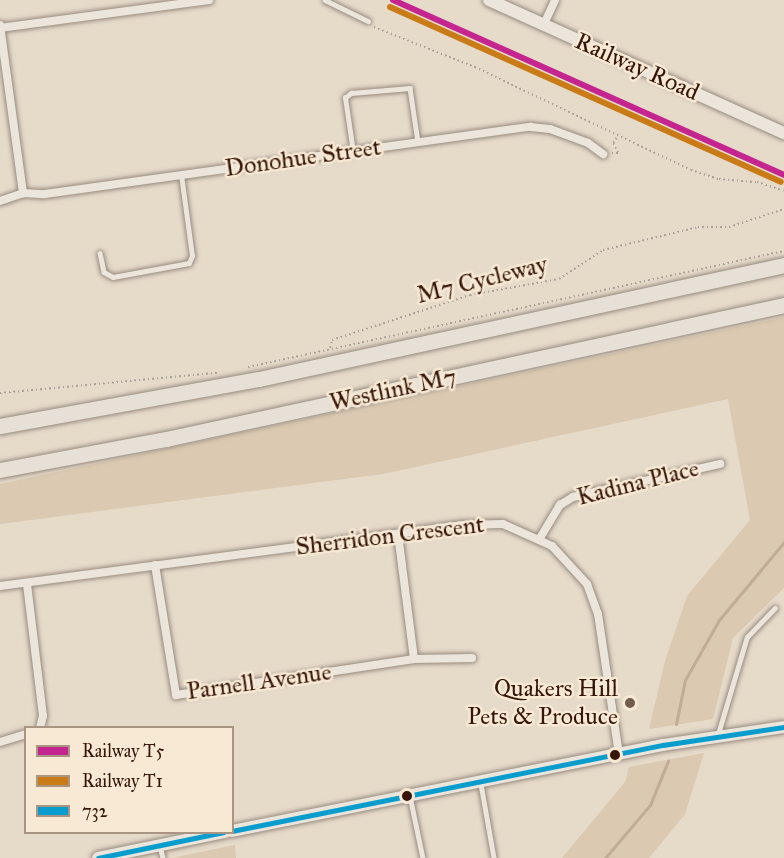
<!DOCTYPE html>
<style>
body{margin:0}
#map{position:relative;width:784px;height:858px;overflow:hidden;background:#e6dac9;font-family:"IM FELL Great Primer",serif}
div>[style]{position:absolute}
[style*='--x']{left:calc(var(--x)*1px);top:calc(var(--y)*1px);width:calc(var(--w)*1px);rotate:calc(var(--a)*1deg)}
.green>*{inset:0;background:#dbc9b1}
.stream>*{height:3px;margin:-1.5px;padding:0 1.5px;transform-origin:1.5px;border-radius:1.5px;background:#c2ac96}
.path>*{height:1.5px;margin-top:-0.75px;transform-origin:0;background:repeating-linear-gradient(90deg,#a8a099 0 1.5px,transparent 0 4.5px)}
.roads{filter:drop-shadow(0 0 2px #978c80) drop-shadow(0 0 2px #978c80)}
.lane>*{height:4.5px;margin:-2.25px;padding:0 2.25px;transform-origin:2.25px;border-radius:2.25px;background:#ebe5dc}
.street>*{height:8px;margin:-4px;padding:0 4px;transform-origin:4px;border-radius:4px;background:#ebe5dc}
.secondary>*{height:12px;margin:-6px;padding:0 6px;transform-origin:6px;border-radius:6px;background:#ebe5dc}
.highway>*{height:15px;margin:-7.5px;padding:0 7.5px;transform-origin:7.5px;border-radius:7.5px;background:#e7e0d7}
.bus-1>*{height:4.5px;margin:-2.25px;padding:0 2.25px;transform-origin:2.25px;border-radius:2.25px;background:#089dcc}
.rail-1>*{height:6px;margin:-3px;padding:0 3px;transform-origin:3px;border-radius:3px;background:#c4258f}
.rail-2>*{height:6px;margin:-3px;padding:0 3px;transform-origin:3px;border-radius:3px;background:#c87b17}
.dots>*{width:16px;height:16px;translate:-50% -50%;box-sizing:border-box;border:3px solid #f7e9d4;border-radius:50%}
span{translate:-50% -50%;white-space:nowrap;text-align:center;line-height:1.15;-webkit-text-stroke:5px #f7e9d4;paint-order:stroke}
.street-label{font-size:24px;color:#361609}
.poi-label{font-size:24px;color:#361609}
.right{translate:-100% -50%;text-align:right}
.legend{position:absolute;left:24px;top:726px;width:210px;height:108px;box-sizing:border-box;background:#f7e9d4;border:2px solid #aa9583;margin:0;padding:8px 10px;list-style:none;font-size:18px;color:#361609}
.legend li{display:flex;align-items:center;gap:12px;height:30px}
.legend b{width:30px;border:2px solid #aa9583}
</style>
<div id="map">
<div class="green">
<div style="clip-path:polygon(784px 317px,784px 588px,733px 638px,713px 719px,649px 729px,665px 661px,687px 596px,750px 520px,728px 399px,383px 474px,0 524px,0 484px)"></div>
<div style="clip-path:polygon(704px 753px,685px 814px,649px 858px,562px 858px,625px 782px,629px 767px)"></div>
<div style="clip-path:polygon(235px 845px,236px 858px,171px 858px)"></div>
</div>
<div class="stream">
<div style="--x:676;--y:724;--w:45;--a:-78.4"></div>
<div style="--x:685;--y:680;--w:69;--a:-60.5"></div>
<div style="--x:719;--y:620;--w:102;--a:-50.2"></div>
<div style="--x:605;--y:858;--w:70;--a:-49.7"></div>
<div style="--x:650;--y:805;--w:48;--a:-67.8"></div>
</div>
<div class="path">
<div style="--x:374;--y:27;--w:109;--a:21.6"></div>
<div style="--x:475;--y:67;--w:239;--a:25.5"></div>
<div style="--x:691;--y:170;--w:29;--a:18"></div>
<div style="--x:719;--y:179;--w:38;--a:5"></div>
<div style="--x:757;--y:182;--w:28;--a:18"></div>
<div style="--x:612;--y:153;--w:6;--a:0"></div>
<div style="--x:618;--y:153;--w:11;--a:-117"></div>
<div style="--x:613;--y:143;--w:7;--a:-56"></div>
<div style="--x:330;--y:348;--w:8;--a:-76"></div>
<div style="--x:332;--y:340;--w:145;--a:-18.1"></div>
<div style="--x:470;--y:295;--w:90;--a:-10.2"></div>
<div style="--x:559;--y:279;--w:53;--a:-33.4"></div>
<div style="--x:603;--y:250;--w:98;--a:-13.6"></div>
<div style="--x:698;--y:227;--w:31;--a:0"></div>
<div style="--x:729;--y:227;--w:58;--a:-18.1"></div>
<div style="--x:248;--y:367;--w:548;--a:-12.21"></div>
<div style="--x:0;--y:393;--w:218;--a:-5.3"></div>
</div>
<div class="roads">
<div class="lane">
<div style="--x:325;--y:0;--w:48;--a:26"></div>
<div style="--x:353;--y:152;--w:55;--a:-98.4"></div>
<div style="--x:345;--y:98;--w:8;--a:-40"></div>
<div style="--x:351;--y:93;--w:59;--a:-4.8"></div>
<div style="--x:410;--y:88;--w:55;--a:81.6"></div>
<div style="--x:100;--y:253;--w:19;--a:78"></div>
<div style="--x:104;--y:272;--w:10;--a:29"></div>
<div style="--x:113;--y:277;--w:77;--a:-10.4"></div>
<div style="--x:189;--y:263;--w:8;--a:-67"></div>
<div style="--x:192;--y:256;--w:82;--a:-97.7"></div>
<div style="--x:718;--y:734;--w:101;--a:-73.4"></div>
<div style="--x:747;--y:637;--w:40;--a:-46"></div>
<div style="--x:481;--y:784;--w:75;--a:80"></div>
<div style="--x:410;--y:796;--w:63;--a:78.2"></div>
<div style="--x:160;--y:846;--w:12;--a:76"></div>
</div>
<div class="street">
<div style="--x:544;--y:24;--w:26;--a:-65"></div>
<div style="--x:0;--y:25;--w:170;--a:82.2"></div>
<div style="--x:0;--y:28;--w:211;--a:-7.6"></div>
<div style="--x:0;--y:201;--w:24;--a:-19"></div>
<div style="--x:23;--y:193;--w:22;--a:3"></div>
<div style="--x:45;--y:194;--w:490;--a:-7.9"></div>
<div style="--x:530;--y:127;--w:20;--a:6"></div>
<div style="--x:550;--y:129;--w:40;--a:20.2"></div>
<div style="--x:588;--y:143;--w:19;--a:36"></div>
<div style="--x:398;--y:534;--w:126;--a:82.7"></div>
<div style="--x:540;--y:538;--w:39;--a:-59"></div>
<div style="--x:560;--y:505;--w:15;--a:-32"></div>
<div style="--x:573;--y:497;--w:151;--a:-12.7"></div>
<div style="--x:155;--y:565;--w:132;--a:80.8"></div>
<div style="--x:176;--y:695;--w:241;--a:-8.6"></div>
<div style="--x:414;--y:659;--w:58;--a:-1"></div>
<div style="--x:27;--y:584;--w:133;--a:83.1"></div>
<div style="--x:43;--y:716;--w:12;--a:104"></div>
<div style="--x:0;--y:586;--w:465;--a:-7.5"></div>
<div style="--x:461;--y:525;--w:42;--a:-1.4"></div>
<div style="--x:503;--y:524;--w:54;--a:24.2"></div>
<div style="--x:552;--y:546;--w:52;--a:47.4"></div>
<div style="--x:587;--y:584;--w:32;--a:70"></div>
<div style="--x:598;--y:614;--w:142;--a:81.5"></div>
<div style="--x:0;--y:742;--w:27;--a:-17"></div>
</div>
<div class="secondary">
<div style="--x:489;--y:0;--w:324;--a:24.3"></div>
<div style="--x:232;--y:831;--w:439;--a:-11.3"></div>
<div style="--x:663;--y:745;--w:122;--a:-8.5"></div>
<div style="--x:98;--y:858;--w:130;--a:-11.6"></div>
</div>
<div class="highway">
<div style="--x:0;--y:426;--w:263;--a:-10.3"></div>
<div style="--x:259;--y:379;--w:537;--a:-12.25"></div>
<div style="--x:0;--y:470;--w:169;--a:-10.6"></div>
<div style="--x:166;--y:439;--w:632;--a:-12.23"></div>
</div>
</div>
<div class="bus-1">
<div style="--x:232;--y:831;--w:439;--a:-11.3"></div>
<div style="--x:663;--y:745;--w:122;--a:-8.5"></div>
<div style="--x:98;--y:858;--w:128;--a:-11.7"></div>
</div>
<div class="rail-1">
<div style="--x:393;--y:0;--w:428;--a:24.1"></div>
</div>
<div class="rail-2">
<div style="--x:390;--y:7;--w:428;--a:24.1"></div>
</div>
<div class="dots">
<div style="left:630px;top:703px;background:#745b4c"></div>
<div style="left:615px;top:755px;background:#361609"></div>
<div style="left:407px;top:796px;background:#361609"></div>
</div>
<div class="street-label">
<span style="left:637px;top:67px;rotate:24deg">Railway Road</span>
<span style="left:303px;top:158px;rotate:-8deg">Donohue Street</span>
<span style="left:482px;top:280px;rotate:-14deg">M7 Cycleway</span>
<span style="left:393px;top:390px;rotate:-12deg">Westlink M7</span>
<span style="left:638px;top:483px;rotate:-14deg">Kadina Place</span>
<span style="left:390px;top:536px;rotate:-7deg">Sherridon Crescent</span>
<span style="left:259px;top:682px;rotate:-8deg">Parnell Avenue</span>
</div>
<div class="poi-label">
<span class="right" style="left:618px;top:703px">Quakers Hill<br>Pets &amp; Produce</span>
</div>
<ul class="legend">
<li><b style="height:8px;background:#c4258f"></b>Railway T5</li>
<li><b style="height:8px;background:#c87b17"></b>Railway T1</li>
<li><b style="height:8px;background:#089dcc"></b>732</li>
</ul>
</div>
